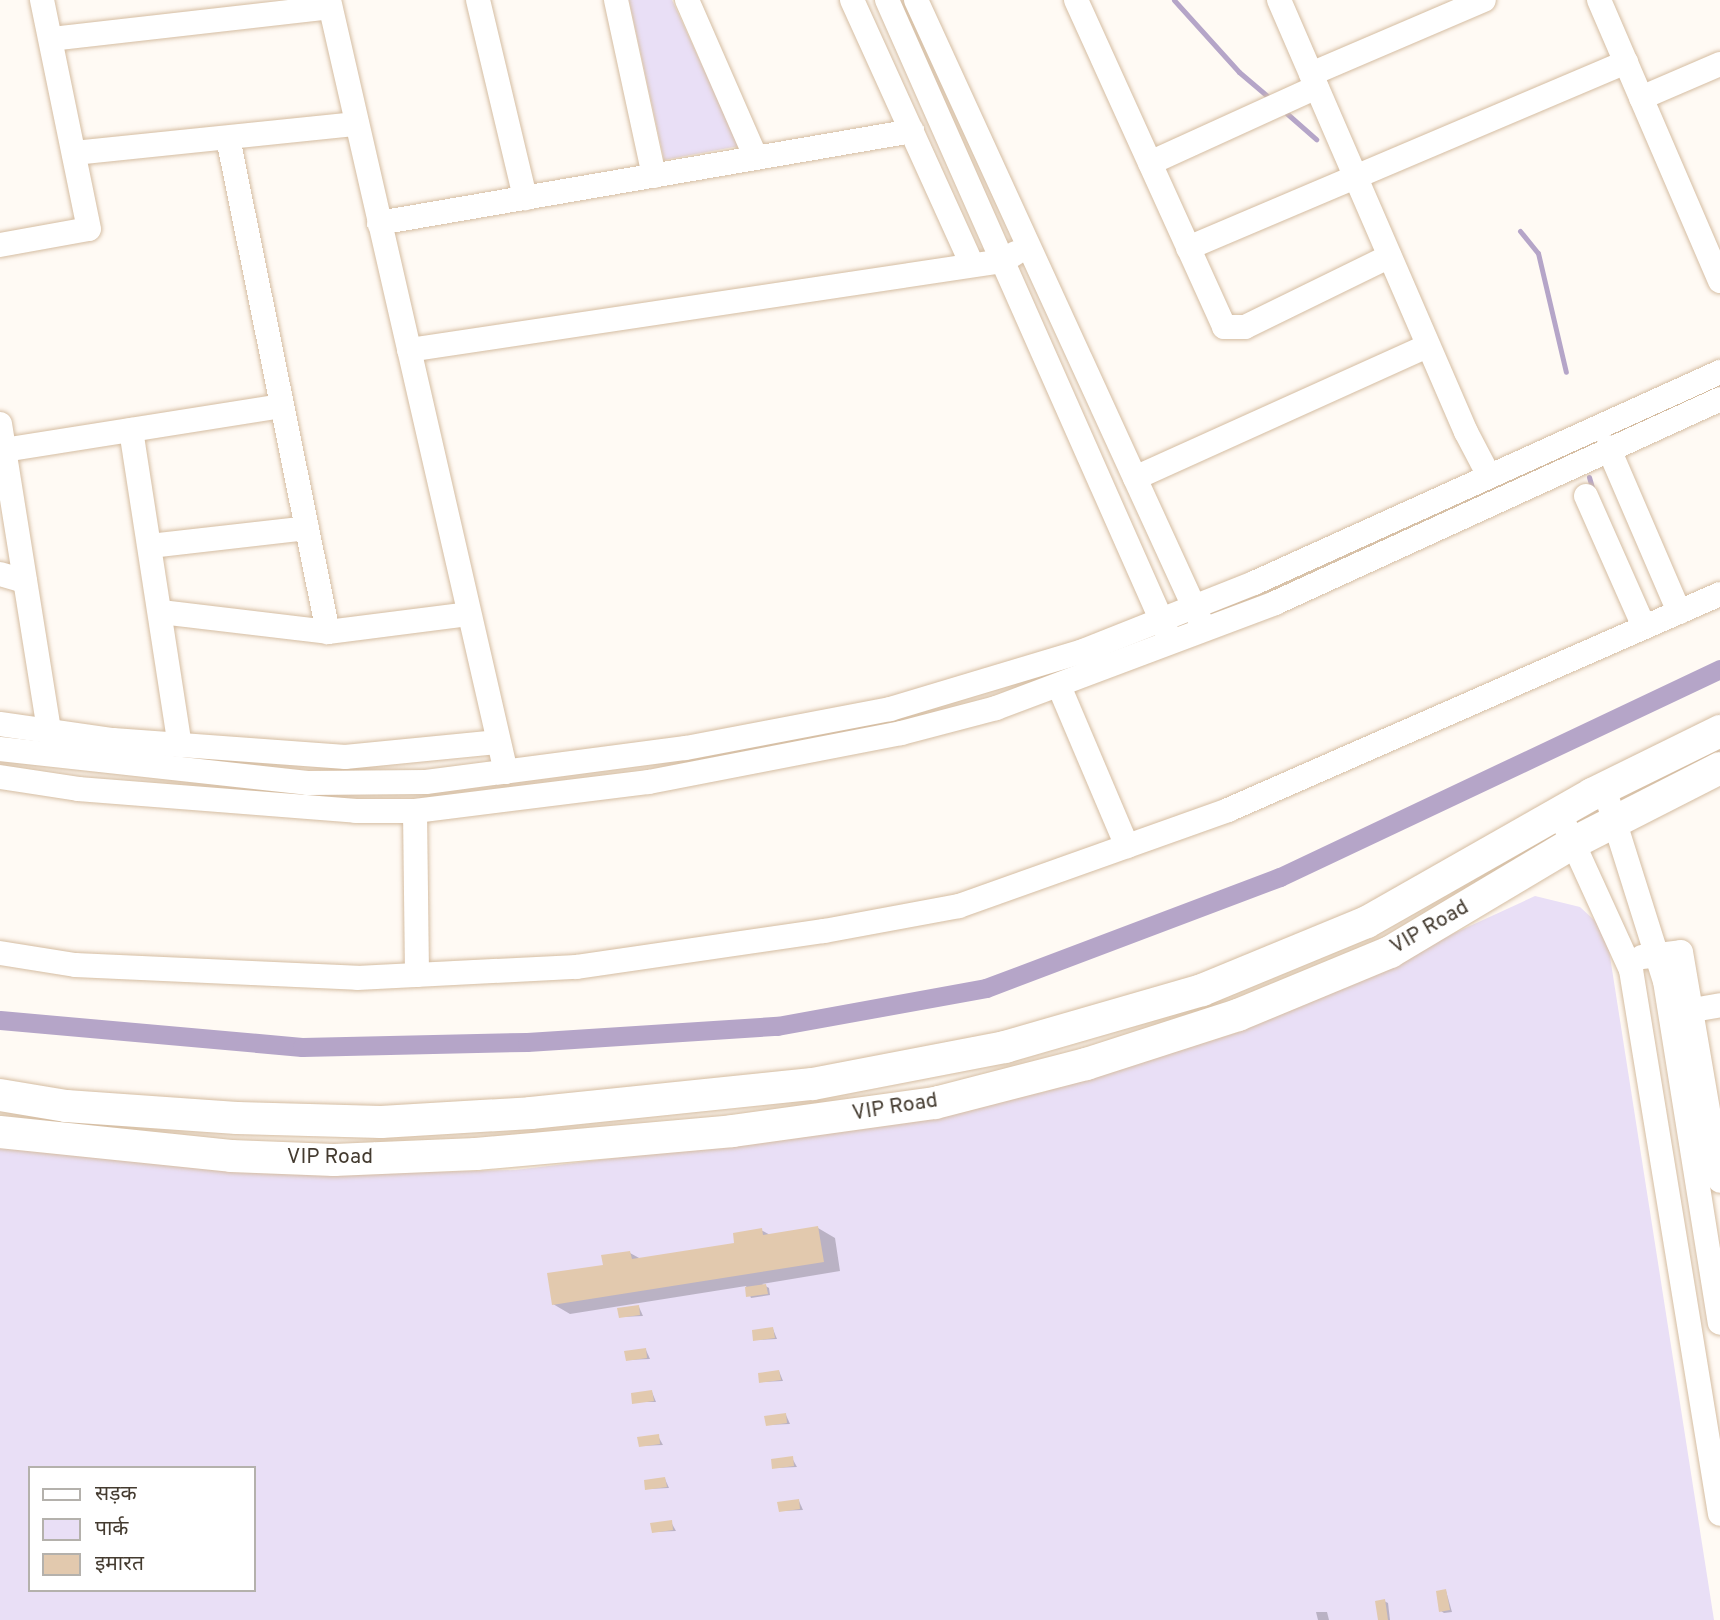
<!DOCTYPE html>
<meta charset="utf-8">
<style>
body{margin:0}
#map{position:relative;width:1720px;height:1620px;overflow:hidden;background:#fffaf4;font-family:Overpass,"Noto Sans Devanagari",sans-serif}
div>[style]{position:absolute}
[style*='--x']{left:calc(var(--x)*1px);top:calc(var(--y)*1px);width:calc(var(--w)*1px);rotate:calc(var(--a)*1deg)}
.green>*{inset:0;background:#e9dff6}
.shadow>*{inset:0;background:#0003}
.stream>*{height:5px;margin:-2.5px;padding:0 2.5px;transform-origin:2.5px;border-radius:2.5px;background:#b5a5c8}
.canal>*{height:19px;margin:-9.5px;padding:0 9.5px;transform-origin:9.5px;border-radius:9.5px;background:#b5a5c8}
.building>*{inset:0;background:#e2c9ae}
.roads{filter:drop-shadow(0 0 2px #d5bda2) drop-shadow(0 0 2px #d5bda2)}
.minor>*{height:24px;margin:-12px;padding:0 12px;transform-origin:12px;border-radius:12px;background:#fff}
.major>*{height:32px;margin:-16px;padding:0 16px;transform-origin:16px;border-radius:16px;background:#fff}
span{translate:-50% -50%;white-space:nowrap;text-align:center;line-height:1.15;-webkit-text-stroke:7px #fff;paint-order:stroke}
.street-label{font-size:21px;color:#443b30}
.legend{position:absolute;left:28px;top:1466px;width:228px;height:126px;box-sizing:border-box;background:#fff;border:2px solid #b4b1ac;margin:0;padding:9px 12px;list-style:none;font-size:21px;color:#443b30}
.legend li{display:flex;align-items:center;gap:14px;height:35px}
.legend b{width:35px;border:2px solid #b4b1ac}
</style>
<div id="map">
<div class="green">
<div style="clip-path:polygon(629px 0,672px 0,739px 146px,664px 160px)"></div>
<div style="clip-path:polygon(evenodd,1535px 896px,1580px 907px,1606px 931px,1714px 1620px,0 1620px,0 1148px,335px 1174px,515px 1170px,824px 1133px,1044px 1092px,1239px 1032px,1535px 896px,30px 1468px,254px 1468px,254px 1590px,30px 1590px,30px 1468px)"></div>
</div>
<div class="shadow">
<div style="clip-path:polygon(818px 1228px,835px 1238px,840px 1271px,762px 1284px,769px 1288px,770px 1295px,751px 1298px,746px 1286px,570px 1314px,553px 1304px,630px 1253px,641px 1259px,736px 1244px,761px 1230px,772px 1236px)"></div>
<div style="clip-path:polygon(639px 1307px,643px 1316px,620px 1317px)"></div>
<div style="clip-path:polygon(773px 1329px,777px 1339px,755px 1340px)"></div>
<div style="clip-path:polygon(646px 1350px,650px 1359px,627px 1360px)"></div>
<div style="clip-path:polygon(779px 1371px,783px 1381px,761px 1382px)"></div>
<div style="clip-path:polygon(652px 1392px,656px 1402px,634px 1402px)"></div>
<div style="clip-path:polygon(786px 1415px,790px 1424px,767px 1425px)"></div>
<div style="clip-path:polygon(658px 1436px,663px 1445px,640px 1446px)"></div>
<div style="clip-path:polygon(792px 1458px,797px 1467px,774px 1468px)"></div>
<div style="clip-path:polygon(665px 1479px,669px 1488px,647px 1489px)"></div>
<div style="clip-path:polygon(799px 1501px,803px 1510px,780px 1511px)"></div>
<div style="clip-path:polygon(671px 1522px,676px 1531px,653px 1532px)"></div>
<div style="clip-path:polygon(1446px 1591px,1452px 1612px,1444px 1613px,1441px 1611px)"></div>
<div style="clip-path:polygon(1384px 1601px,1388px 1603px,1390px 1620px,1380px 1620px)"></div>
<div style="clip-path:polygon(1316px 1612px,1327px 1612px,1329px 1620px,1318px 1620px)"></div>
</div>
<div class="stream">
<div style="--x:1174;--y:0;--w:97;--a:47.9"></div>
<div style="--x:1239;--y:72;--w:43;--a:40.3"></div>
<div style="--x:1284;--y:111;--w:43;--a:41.2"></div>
<div style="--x:1520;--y:231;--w:28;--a:51"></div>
<div style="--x:1538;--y:253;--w:122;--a:76.8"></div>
<div style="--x:1589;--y:477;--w:15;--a:74"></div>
</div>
<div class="canal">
<div style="--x:0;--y:1020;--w:303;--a:5.1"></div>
<div style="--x:302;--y:1047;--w:225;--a:-1.3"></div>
<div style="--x:527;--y:1042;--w:251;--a:-3.7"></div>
<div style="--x:777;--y:1026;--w:212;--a:-10.3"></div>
<div style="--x:986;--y:988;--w:314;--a:-20.7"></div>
<div style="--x:1280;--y:877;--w:487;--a:-25.3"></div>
</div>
<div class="building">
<div style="clip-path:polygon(818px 1226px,824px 1262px,552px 1305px,547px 1273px,603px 1265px,601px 1255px,630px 1251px,632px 1259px,734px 1243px,733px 1233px,762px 1228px,763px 1235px)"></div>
<div style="clip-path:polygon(766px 1284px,768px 1294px,746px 1297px,745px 1287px)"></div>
<div style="clip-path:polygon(639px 1305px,640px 1315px,619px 1318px,617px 1308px)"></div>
<div style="clip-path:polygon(773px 1327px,775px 1338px,753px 1341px,752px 1330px)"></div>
<div style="clip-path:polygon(646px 1348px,647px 1358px,626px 1361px,624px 1351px)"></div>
<div style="clip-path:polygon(779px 1370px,781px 1380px,759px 1383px,758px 1373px)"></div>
<div style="clip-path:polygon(652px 1390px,654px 1401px,632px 1404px,631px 1393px)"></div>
<div style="clip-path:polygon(786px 1413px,787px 1423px,766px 1426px,764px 1416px)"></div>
<div style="clip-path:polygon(659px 1434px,660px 1444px,639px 1447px,637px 1437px)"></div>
<div style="clip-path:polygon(793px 1456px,794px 1466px,772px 1469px,771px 1459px)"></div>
<div style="clip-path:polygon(665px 1477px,667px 1487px,645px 1490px,644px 1480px)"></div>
<div style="clip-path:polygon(799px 1499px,800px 1509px,779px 1512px,777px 1502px)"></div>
<div style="clip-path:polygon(672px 1520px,673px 1530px,652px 1533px,650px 1523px)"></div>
<div style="clip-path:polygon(1446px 1589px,1450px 1610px,1439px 1612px,1436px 1591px)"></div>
<div style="clip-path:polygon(1385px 1599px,1388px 1620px,1378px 1620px,1375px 1601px)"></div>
</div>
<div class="roads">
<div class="minor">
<div style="--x:329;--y:0;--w:792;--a:77.09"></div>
<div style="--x:478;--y:0;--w:204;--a:76.6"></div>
<div style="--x:616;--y:0;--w:180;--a:77.8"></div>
<div style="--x:687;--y:0;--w:172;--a:66.4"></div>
<div style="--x:852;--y:0;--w:290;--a:65.6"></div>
<div style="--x:887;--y:0;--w:694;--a:66.13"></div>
<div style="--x:916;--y:0;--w:682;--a:65.39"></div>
<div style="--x:1076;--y:0;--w:359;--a:65.6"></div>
<div style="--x:1224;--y:327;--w:21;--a:0"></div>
<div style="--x:1245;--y:327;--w:161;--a:-26.1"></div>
<div style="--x:1279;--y:0;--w:471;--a:66.6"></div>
<div style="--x:1466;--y:432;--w:50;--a:62.4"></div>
<div style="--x:1599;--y:0;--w:306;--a:66.7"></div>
<div style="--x:51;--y:39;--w:281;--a:-6.5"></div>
<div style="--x:1311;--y:74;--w:188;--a:-23.2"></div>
<div style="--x:1641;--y:98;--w:86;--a:-23.3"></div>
<div style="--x:228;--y:138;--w:504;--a:78.56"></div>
<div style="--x:74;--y:153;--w:284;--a:-5.9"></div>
<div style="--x:1150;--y:163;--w:183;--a:-24.5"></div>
<div style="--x:379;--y:223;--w:541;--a:-9.79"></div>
<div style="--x:0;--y:245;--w:90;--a:-10.2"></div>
<div style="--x:89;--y:229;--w:234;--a:-101.6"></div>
<div style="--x:1188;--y:248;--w:476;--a:-23"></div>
<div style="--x:409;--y:350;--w:601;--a:-8.52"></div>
<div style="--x:1003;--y:261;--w:15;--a:-32"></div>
<div style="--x:0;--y:424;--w:311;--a:80.9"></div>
<div style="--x:131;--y:430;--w:319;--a:81.2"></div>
<div style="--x:1608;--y:447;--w:180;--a:66.7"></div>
<div style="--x:4;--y:450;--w:281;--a:-9"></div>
<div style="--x:1135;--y:478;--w:321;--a:-24.3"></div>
<div style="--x:1586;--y:496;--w:143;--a:66.1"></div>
<div style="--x:150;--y:546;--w:158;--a:-6.5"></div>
<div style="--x:0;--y:574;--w:26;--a:16"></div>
<div style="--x:161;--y:612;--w:168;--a:6.8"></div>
<div style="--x:328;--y:632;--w:141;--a:-7.3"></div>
<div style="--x:1059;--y:686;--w:174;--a:67"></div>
<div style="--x:0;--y:724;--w:114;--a:8.1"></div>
<div style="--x:113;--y:740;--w:233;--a:4.2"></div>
<div style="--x:345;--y:757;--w:154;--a:-5.6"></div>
<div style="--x:0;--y:749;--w:309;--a:6.3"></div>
<div style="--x:307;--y:783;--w:119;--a:-0.5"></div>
<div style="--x:426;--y:782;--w:262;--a:-7.5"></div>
<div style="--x:686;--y:748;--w:208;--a:-10.8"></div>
<div style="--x:890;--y:709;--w:202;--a:-16.7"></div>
<div style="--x:1083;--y:651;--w:184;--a:-21.7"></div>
<div style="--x:1254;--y:583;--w:512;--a:-24.36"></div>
<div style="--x:0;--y:777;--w:79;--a:8.7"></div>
<div style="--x:78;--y:789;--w:279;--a:4.5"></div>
<div style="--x:356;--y:811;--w:59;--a:0"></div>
<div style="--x:415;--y:811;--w:236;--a:-7.1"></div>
<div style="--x:649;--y:782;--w:257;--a:-11"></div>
<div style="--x:901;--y:733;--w:98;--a:-14.7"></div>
<div style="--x:996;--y:708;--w:298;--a:-20.6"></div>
<div style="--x:1275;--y:603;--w:490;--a:-24.6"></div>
<div style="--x:1604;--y:788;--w:202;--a:72.5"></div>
<div style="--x:1665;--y:981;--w:346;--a:80.9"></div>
<div style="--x:415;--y:811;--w:164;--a:89.3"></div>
<div style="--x:1559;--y:812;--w:174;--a:65.5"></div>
<div style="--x:1631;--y:970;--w:551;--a:80.71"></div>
<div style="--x:0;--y:953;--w:76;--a:9.1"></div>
<div style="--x:75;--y:965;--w:282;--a:2.6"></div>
<div style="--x:357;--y:978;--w:220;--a:-2.9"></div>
<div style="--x:577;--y:967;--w:250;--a:-8.3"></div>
<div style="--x:824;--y:931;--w:137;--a:-10.5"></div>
<div style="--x:959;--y:906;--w:286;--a:-19.6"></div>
<div style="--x:1228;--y:810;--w:537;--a:-23.7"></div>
<div style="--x:1642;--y:957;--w:39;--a:-7"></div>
<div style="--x:1681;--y:952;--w:232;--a:80.3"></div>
<div style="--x:1693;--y:1010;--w:27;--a:-10"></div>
</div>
<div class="major">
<div style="--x:0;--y:1095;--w:67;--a:9.5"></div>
<div style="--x:66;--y:1106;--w:171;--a:4"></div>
<div style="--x:237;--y:1118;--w:144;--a:1.6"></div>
<div style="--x:381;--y:1122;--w:150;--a:-3.4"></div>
<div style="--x:531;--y:1113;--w:283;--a:-5.9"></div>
<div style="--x:813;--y:1084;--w:196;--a:-10.9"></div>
<div style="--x:1005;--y:1047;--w:205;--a:-16.1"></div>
<div style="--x:1202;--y:990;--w:178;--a:-22.4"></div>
<div style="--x:1367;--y:922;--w:259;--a:-29.6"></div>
<div style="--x:1592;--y:794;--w:143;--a:-26.2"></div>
<div style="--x:0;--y:1132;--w:232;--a:5.9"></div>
<div style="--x:231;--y:1156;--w:103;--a:2.2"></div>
<div style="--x:334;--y:1160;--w:142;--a:-2.4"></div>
<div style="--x:476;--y:1154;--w:258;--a:-5.1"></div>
<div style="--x:733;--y:1131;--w:204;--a:-7.9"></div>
<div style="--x:935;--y:1103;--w:156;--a:-14.5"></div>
<div style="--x:1086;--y:1064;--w:160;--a:-17.9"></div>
<div style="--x:1238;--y:1015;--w:165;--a:-22.5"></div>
<div style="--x:1390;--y:952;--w:213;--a:-30.8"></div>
<div style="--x:1573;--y:843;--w:165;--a:-27"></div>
</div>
</div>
<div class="street-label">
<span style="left:1430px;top:928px;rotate:-30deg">VIP Road</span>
<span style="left:895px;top:1108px;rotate:-9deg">VIP Road</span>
<span style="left:330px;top:1158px">VIP Road</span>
</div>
<ul class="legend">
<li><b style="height:9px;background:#fff"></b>सड़क</li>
<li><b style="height:19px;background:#e9dff6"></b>पार्क</li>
<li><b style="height:19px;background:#e2c9ae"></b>इमारत</li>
</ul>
</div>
